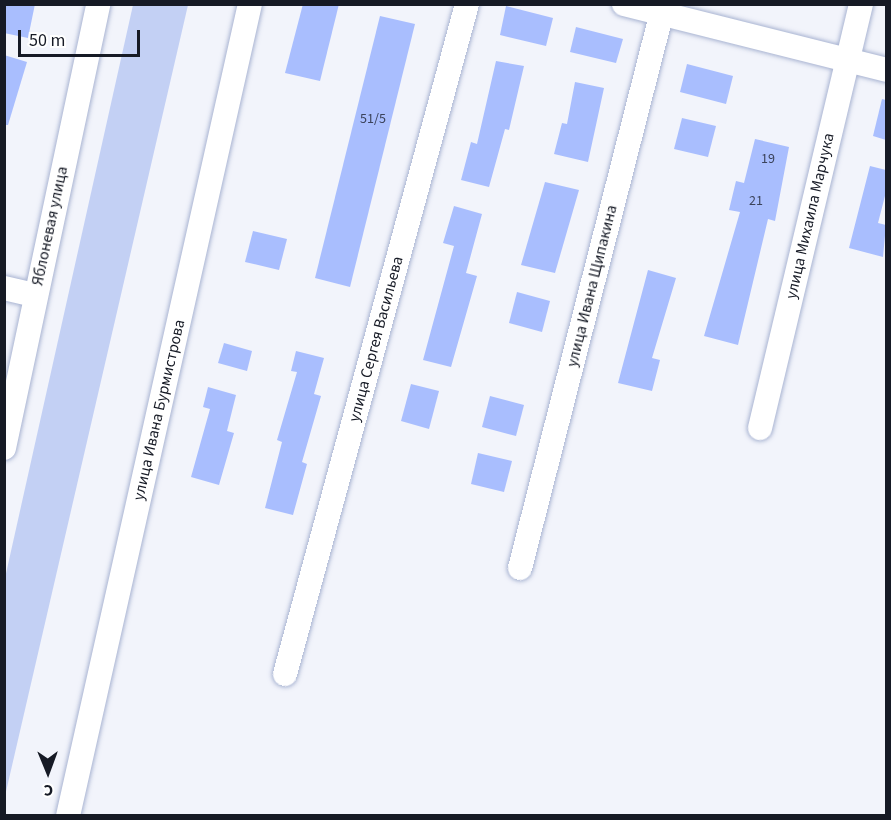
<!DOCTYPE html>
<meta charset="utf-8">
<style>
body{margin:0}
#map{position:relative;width:891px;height:820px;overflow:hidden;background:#f2f4fb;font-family:"Source Sans 3",sans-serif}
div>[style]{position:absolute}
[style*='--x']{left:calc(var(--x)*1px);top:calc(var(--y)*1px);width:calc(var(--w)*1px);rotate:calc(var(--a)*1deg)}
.green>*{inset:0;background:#c3d0f4}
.building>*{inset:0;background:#a9befe}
.roads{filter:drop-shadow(0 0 2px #a9b4d2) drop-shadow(0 0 2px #a9b4d2)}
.minor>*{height:24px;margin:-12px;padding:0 12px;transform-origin:12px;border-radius:12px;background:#fff}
span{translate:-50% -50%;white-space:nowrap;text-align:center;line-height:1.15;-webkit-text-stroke:4.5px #fff;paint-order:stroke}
.number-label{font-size:14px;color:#3b435b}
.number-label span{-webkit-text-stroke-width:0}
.street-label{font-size:16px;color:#161a25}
.frame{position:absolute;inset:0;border:6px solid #161a25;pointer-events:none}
.north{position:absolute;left:18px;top:742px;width:60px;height:60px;-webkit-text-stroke:4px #fff;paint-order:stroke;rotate:179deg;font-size:16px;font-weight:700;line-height:24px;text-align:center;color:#161a25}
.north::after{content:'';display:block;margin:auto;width:21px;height:27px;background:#161a25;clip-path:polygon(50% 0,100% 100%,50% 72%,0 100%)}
.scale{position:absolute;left:18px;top:30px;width:122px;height:27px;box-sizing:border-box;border:3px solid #161a25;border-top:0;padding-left:8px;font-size:18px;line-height:21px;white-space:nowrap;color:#161a25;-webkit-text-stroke:4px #fff;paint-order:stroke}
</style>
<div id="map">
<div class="green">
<div style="clip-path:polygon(133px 5px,188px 5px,5px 796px,5px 578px)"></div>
</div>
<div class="building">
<div style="clip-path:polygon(4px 4px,35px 4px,28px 38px,4px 33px)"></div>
<div style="clip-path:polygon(303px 4px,339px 4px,320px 81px,285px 73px)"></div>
<div style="clip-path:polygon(506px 6px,553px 18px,546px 46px,500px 35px)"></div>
<div style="clip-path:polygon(380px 16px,415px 24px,350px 287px,315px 278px)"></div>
<div style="clip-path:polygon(576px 27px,623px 39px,616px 63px,570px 52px)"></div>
<div style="clip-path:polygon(4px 55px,27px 62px,8px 125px,4px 125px)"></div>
<div style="clip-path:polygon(496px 61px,524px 66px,509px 130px,505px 129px,489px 187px,461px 180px,471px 142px,477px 144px)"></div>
<div style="clip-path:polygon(687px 64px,733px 76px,726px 104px,680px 92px)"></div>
<div style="clip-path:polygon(575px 82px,604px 88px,588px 162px,554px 154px,562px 123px,567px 124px)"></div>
<div style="clip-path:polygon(882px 99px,886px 100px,886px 140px,873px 136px)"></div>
<div style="clip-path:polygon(682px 118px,716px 126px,708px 157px,674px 149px)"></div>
<div style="clip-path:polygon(755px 139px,789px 147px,775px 221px,768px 219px,738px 345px,704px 336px,740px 212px,729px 210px,736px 181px,744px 183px)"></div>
<div style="clip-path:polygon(870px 166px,886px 170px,886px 192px,878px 223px,886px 225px,883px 257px,849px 248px)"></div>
<div style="clip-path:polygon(545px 182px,579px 190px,555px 273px,521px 265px)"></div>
<div style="clip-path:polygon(454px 206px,482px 214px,466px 273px,477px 276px,451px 367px,423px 360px,454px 246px,443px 243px)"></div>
<div style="clip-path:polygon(253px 231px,287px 239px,279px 270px,245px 262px)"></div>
<div style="clip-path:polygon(648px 270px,676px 278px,652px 358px,660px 360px,652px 391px,618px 383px)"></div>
<div style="clip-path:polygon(517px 292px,550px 301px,542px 332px,509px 323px)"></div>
<div style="clip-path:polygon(224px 343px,252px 351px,247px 371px,218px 363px)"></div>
<div style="clip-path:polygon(296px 351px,324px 358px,314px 394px,321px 396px,302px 462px,307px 464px,293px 515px,265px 508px,282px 442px,277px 440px,297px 372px,291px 371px)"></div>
<div style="clip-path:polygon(411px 384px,439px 391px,429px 429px,401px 421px)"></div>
<div style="clip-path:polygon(208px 387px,236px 395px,227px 431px,234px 433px,219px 485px,191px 477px,210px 409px,203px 407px)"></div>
<div style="clip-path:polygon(490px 396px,524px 405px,516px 436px,482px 427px)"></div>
<div style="clip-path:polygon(478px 453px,512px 461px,504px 492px,471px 484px)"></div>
</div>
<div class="roads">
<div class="minor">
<div style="--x:624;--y:4;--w:270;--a:14.1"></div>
<div style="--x:4;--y:288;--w:32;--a:13"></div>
<div style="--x:760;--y:428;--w:436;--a:-76.6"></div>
<div style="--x:4;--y:448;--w:454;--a:-78"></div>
<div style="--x:520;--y:568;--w:582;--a:-75.68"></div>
<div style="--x:285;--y:674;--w:694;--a:-74.8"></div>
<div style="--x:68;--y:816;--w:832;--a:-77.37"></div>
</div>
</div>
<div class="number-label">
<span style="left:373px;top:119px">51/5</span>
<span style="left:768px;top:159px">19</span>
<span style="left:756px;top:201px">21</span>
</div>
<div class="street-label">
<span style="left:810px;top:216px;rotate:-77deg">улица Михаила Марчука</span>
<span style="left:50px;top:226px;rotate:-78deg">Яблоневая улица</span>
<span style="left:592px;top:286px;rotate:-76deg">улица Ивана Щипакина</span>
<span style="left:376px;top:339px;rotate:-75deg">улица Сергея Васильева</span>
<span style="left:159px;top:410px;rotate:-77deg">улица Ивана Бурмистрова</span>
</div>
<div class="frame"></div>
<div class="north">С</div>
<div class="scale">50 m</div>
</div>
